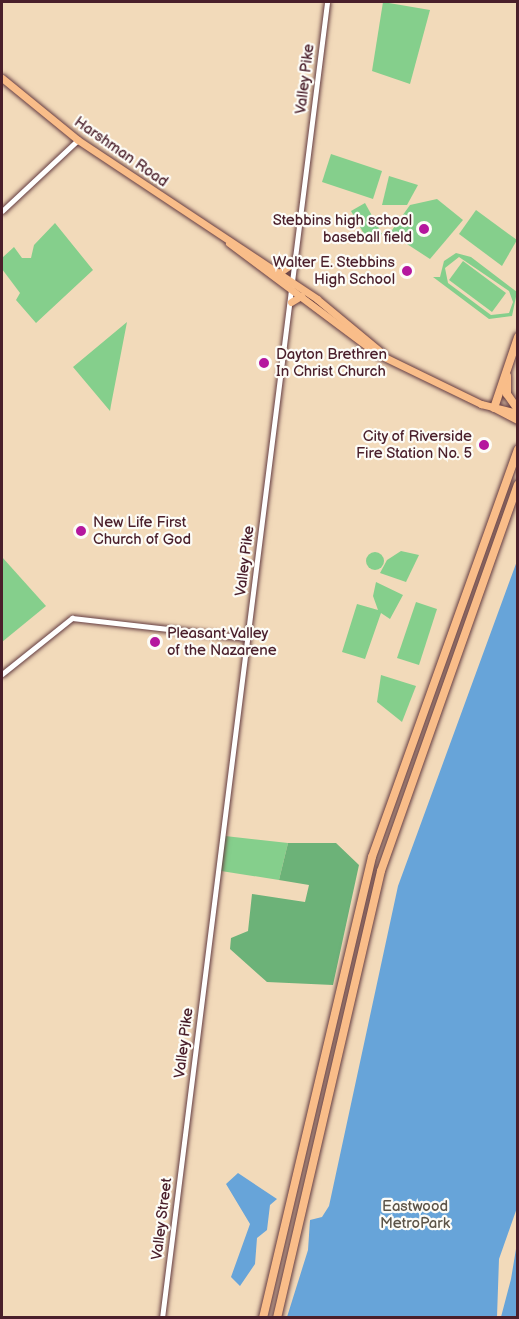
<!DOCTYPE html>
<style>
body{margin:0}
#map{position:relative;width:519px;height:1319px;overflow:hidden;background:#f2daba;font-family:"Balsamiq Sans",sans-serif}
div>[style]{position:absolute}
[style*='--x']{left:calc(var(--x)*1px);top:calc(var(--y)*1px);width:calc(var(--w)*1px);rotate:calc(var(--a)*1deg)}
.green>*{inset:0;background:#85cf8c}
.round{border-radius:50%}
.forest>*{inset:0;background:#6cb278}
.water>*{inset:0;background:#67a4d9}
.roads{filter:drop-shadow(0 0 2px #633b40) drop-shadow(0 0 2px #633b40)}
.minor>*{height:5px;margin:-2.5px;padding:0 2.5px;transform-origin:2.5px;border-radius:2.5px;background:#fff}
.major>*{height:7px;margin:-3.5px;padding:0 3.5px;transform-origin:3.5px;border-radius:3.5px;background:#f9bd89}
.highway>*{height:8px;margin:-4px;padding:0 4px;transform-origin:4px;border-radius:4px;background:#f9bd89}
.dots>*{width:16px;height:16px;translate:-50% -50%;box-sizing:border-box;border:3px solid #fdfcf7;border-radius:50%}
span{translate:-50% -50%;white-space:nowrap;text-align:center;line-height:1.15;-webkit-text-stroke:4.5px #fdfcf7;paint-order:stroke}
.street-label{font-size:15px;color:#4a1f2b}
.poi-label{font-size:15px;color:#4a1f2b}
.right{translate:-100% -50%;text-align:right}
.left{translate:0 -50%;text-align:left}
.park-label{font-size:15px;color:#5c5448}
.frame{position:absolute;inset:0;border:3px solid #4a1f2b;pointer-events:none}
</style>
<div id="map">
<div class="green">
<div style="clip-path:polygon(383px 2px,430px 10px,410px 84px,372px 71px)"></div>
<div style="clip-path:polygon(331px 154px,382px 171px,373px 199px,322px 182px)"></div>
<div style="clip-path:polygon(389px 176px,418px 185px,407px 205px,382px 205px)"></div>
<div style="clip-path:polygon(437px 199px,463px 220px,430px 259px,390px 233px,410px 205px)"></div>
<div style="clip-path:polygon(365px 203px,382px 234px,368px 241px,351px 211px)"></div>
<div style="clip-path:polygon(476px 210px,517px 240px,502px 266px,459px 234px)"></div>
<div style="clip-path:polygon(55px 223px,93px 270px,36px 323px,16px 300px,20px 293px,2px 269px,2px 258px,14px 247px,22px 258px,31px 258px,34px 245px)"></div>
<div style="clip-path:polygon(evenodd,456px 253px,471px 257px,517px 292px,512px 316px,489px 319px,433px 277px,440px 277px,444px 261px,456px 253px,459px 257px,509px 291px,513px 302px,509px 313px,491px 315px,448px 283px,445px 268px,459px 257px)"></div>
<div style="clip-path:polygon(463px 261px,506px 293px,492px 312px,449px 280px)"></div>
<div style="clip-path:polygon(127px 322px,111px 405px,110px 411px,73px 367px)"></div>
<div style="clip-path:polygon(401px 551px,419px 555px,406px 582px,380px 573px,387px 560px)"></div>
<div class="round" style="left:366px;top:552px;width:18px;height:18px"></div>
<div style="clip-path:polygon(2px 557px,46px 606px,2px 642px)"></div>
<div style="clip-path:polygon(376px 582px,403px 595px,390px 619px,381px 613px,365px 659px,342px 652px,357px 604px,378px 610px,373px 596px)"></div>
<div style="clip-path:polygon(416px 602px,437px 609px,419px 665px,397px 658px)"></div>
<div style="clip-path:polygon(381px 675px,416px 686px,402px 722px,377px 702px)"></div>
<div style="clip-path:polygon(225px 836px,288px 843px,279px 880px,221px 871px)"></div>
</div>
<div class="forest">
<div style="clip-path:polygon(288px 843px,336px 843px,359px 865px,333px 985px,267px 982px,230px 949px,231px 938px,248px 931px,252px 894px,305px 902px,309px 885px,279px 880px)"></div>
</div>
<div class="water">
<div style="clip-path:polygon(517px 561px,518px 1205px,499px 1259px,497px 1317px,287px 1317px,308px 1250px,310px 1220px,322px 1217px,329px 1206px,398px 886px)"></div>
<div style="clip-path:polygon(238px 1173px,277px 1199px,270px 1205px,267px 1230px,257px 1238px,255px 1264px,240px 1286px,231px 1277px,250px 1224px,226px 1184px)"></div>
<div style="clip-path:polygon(517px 1243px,517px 1317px,501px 1317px,511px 1279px)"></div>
</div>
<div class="roads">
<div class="minor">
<div style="--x:2;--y:211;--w:104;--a:-43.1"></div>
<div style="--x:2;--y:674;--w:90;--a:-38.7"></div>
<div style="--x:72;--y:618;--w:176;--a:6.5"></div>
<div style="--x:162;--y:1318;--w:1326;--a:-82.85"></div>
</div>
<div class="major">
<div style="--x:2;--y:78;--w:98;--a:39.2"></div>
<div style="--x:78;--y:140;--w:287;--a:33.6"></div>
<div style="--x:317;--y:299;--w:85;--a:39.7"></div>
<div style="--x:229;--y:243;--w:184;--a:36.8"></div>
<div style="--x:376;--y:353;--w:117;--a:25.9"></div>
<div style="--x:481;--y:404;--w:38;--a:14"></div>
<div style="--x:279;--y:273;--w:21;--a:-35"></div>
<div style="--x:291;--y:302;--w:12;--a:-31"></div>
<div style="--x:494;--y:408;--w:27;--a:27"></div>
</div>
<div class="highway">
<div style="--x:507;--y:376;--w:18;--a:90"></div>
<div style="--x:507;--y:394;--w:19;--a:55"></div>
<div style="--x:494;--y:408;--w:75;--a:-71.3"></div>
<div style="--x:263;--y:1318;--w:474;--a:-76.7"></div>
<div style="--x:372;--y:857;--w:433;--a:-70.3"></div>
<div style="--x:277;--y:1318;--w:459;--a:-76.9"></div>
<div style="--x:381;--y:871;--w:410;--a:-70.5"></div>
</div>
</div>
<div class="dots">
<div style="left:424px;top:229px;background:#b5179e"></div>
<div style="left:407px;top:271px;background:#b5179e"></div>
<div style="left:264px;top:363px;background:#b5179e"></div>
<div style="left:484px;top:445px;background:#b5179e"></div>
<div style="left:81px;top:531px;background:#b5179e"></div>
<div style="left:155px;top:642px;background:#b5179e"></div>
</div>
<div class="street-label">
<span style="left:305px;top:79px;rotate:-83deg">Valley Pike</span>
<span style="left:121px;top:152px;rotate:35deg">Harshman Road</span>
<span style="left:245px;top:561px;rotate:-83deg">Valley Pike</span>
<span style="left:184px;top:1043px;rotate:-83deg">Valley Pike</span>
<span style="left:162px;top:1219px;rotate:-83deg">Valley Street</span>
</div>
<div class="poi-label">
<span class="right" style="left:412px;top:229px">Stebbins high school<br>baseball field</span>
<span class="right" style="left:395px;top:271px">Walter E. Stebbins<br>High School</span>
<span class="left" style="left:276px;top:363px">Dayton Brethren<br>In Christ Church</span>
<span class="right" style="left:472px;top:445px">City of Riverside<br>Fire Station No. 5</span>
<span class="left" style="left:93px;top:531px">New Life First<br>Church of God</span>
<span class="left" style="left:167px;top:642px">Pleasant Valley<br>of the Nazarene</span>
</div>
<div class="park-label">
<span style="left:415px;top:1215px">Eastwood<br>MetroPark</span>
</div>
<div class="frame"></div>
</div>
